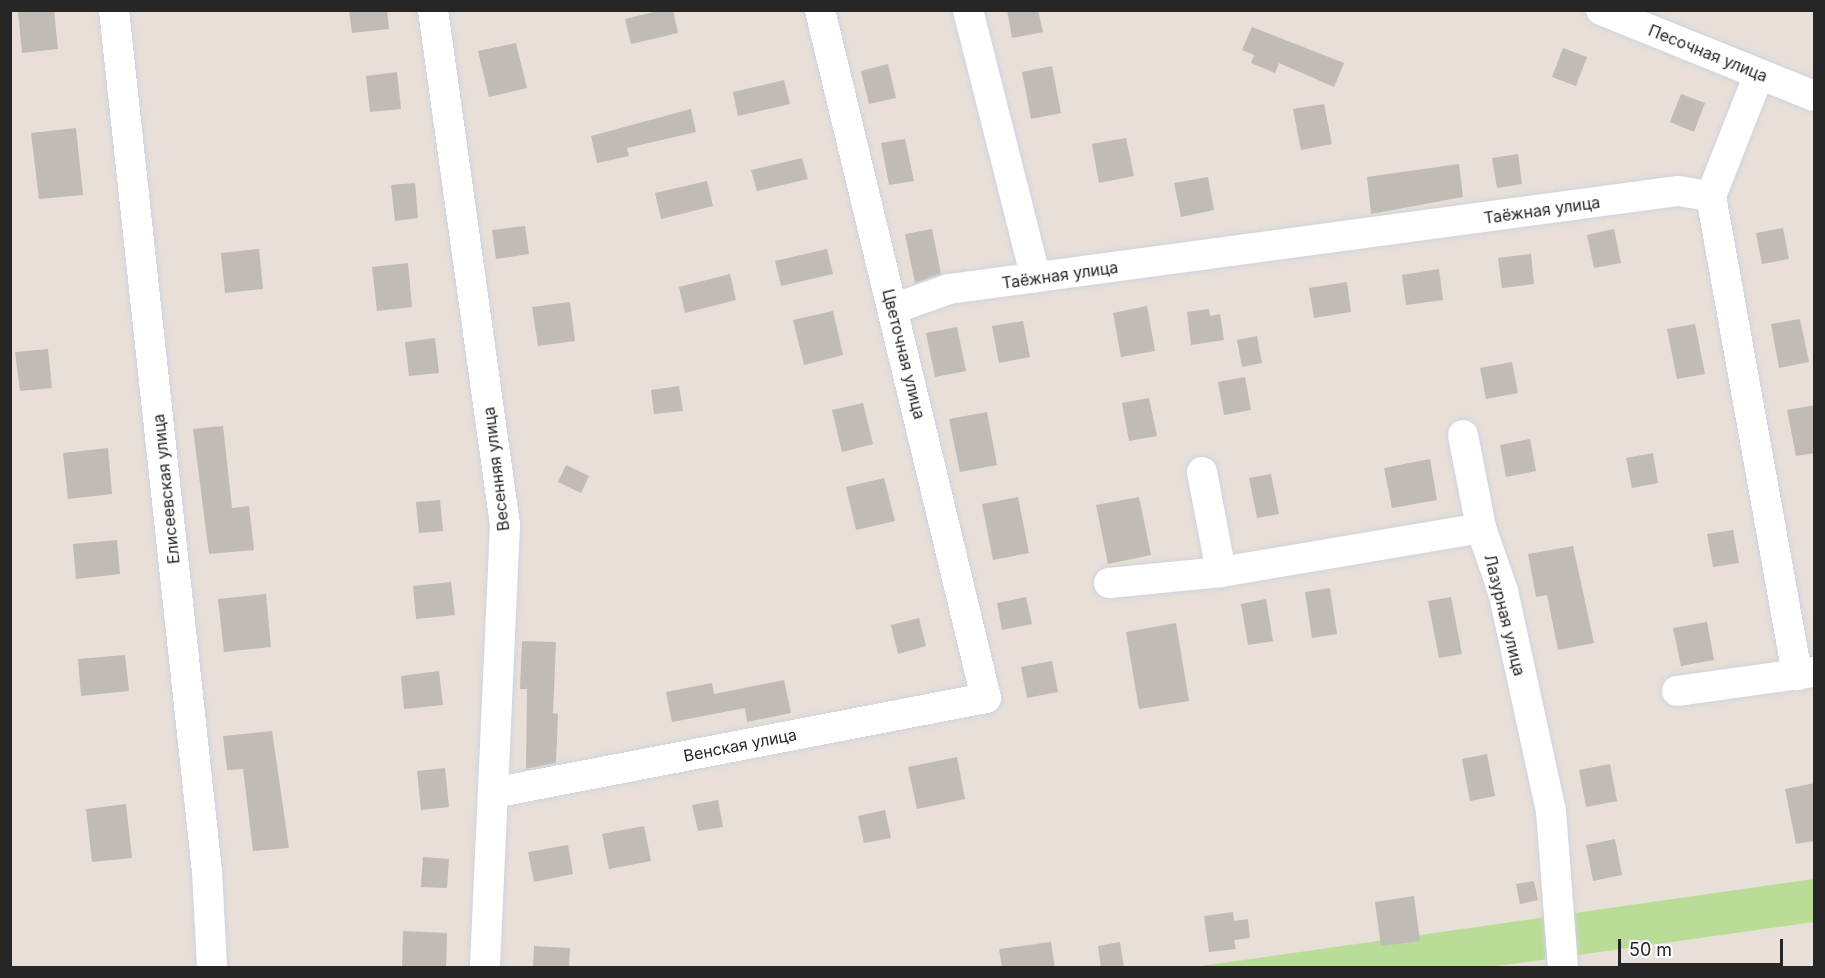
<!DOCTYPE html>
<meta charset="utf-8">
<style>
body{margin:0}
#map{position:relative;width:1825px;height:978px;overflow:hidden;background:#e8dfd8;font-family:Inter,sans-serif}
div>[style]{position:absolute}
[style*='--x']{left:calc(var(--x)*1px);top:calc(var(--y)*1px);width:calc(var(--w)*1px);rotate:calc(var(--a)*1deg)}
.green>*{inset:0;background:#b9dc97}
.building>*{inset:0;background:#c0bbb4}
.roads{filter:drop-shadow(0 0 2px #ced3df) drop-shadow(0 0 2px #ced3df)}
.minor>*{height:30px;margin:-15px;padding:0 15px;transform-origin:15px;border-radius:15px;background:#fff}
span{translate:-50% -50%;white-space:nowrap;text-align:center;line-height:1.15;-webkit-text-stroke:5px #fff;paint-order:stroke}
.street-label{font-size:16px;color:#262626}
.frame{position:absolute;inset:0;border:12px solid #262626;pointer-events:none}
.scale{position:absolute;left:1618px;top:939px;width:165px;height:27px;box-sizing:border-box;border:3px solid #262626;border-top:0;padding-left:8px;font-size:18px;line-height:21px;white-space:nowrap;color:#262626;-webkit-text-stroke:4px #fff;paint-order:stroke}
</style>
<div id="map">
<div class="green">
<div style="clip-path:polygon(1814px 879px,1814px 922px,1491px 967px,1187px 968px)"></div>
</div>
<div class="building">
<div style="clip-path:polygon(18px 10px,54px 10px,58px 49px,22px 53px)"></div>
<div style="clip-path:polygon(349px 10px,387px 10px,389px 29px,352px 33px)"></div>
<div style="clip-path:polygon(662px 10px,673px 10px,678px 33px,631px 44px,625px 19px)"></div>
<div style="clip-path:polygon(1007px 10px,1038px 10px,1043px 32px,1012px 38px)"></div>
<div style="clip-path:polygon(1252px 27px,1344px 63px,1334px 87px,1279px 63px,1275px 73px,1251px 63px,1254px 55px,1242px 50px)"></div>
<div style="clip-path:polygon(516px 43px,527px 88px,489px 97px,478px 51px)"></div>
<div style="clip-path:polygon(1563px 48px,1587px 57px,1576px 86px,1552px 77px)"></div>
<div style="clip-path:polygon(888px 64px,896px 98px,869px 104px,861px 71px)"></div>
<div style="clip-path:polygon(1052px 66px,1061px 113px,1031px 119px,1022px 72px)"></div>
<div style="clip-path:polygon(397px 72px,401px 109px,370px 112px,366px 76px)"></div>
<div style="clip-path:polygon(784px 80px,790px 104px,738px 116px,733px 92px)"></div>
<div style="clip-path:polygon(1681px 94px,1705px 103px,1694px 132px,1670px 122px)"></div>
<div style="clip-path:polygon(1324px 104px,1332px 144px,1301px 150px,1293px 109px)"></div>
<div style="clip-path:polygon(691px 109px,696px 132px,627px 148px,629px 156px,597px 163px,591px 136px)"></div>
<div style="clip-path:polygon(76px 128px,83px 195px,39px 199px,31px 133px)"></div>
<div style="clip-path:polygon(1126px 138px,1134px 176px,1099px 183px,1092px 144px)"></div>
<div style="clip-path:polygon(905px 139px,914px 181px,889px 185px,881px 143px)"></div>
<div style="clip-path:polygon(1518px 154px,1522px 184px,1497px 188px,1492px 158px)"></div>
<div style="clip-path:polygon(802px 158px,808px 179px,757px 191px,751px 170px)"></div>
<div style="clip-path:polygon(1459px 164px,1463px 197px,1371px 214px,1367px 177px)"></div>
<div style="clip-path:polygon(1208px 177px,1214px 210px,1181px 217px,1174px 183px)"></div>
<div style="clip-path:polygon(707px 181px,713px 206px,661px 219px,655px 193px)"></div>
<div style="clip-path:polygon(415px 183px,418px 218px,395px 221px,391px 185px)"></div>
<div style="clip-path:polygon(525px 226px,529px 254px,496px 259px,492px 230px)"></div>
<div style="clip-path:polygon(1783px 228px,1789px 259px,1762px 264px,1756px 233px)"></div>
<div style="clip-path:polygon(932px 229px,941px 274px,915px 283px,905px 234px)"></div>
<div style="clip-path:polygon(1614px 229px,1621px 263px,1594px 268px,1587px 235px)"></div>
<div style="clip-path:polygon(259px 249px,263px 289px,225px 293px,221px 253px)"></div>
<div style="clip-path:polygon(827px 249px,833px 274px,781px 286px,775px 261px)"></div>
<div style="clip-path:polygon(1531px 254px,1534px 284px,1502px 288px,1498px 258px)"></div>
<div style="clip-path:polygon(408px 263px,412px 307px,377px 311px,372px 267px)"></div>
<div style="clip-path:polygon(1439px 269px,1443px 300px,1406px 305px,1402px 275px)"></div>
<div style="clip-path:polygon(730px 274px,736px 300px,685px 313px,679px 287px)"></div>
<div style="clip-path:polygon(1347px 282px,1351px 312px,1314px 318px,1309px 288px)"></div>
<div style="clip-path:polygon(570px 302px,575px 341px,538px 346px,532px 307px)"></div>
<div style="clip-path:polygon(1147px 306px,1155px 351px,1121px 357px,1113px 313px)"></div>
<div style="clip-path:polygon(1209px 309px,1210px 316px,1220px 314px,1224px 340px,1191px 345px,1187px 312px)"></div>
<div style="clip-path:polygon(833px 311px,843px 355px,804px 365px,793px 320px)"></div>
<div style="clip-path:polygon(1800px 319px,1809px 362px,1779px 368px,1771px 324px)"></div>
<div style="clip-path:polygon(1023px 321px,1030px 357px,999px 363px,992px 326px)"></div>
<div style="clip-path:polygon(1695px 324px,1705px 374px,1677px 379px,1667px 329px)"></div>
<div style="clip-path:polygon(957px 327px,966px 371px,935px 377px,926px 333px)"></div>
<div style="clip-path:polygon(1257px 336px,1262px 363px,1242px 367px,1237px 340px)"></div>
<div style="clip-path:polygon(435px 338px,439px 373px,409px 376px,405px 342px)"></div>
<div style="clip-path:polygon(48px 349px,52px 388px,20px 391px,15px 352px)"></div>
<div style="clip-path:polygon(1512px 362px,1518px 393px,1486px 399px,1480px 368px)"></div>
<div style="clip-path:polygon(1245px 377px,1251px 410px,1224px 415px,1218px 382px)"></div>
<div style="clip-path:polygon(679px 386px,683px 411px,654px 414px,651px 390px)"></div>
<div style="clip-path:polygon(1149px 398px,1157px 436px,1129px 441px,1122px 403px)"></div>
<div style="clip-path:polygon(863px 403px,873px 444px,842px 452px,832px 410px)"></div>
<div style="clip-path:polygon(1815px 405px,1815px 453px,1796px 456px,1787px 410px)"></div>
<div style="clip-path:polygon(987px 412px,997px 465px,960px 472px,949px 419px)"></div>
<div style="clip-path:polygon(223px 426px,232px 508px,249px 506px,254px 550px,209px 554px,193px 429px)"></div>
<div style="clip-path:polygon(1530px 439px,1536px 471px,1506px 477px,1500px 445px)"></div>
<div style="clip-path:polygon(108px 448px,112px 494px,68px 499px,63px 453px)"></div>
<div style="clip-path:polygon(1653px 453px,1658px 483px,1632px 488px,1626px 458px)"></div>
<div style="clip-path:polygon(1430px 459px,1437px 500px,1392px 508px,1384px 468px)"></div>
<div style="clip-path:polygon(566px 465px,589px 476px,581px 493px,558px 482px)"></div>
<div style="clip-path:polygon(1271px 474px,1279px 514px,1257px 518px,1249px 478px)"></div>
<div style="clip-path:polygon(884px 478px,895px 521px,856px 530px,846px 487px)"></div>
<div style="clip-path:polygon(1018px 497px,1029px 553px,993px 560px,982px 504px)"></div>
<div style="clip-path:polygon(1139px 497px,1151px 555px,1108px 564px,1096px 505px)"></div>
<div style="clip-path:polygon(440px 500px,443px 531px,419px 533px,416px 502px)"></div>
<div style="clip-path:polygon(1733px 530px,1739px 563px,1713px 567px,1707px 534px)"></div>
<div style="clip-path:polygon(117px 540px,120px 574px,76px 579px,73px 544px)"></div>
<div style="clip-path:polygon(1573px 546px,1594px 643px,1558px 650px,1547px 595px,1536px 597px,1528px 554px)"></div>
<div style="clip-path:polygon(451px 582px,455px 615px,416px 619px,413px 586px)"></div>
<div style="clip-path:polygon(1330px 588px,1337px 634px,1312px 638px,1305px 592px)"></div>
<div style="clip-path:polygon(266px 594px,271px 647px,224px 652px,218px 599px)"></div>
<div style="clip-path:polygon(1026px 597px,1032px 624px,1002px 630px,997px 603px)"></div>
<div style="clip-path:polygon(1451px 597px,1462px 654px,1439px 658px,1428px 601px)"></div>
<div style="clip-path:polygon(1266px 599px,1273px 641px,1248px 645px,1241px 604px)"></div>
<div style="clip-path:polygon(919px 618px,926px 646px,898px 654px,891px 625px)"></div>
<div style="clip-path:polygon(1707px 622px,1714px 660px,1681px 666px,1673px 628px)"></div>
<div style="clip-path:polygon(1176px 623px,1189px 701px,1139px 709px,1126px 632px)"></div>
<div style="clip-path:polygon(522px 641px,556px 642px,553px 713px,558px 714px,556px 763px,526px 769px,527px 689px,520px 689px)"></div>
<div style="clip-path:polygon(125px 655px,129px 691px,81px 696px,78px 659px)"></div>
<div style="clip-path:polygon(1052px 661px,1058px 692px,1027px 698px,1021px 667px)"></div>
<div style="clip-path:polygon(439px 671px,443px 705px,404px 709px,401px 676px)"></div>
<div style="clip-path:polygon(784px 680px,791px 713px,747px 722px,745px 708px,672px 722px,666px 692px,712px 683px,714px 694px)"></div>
<div style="clip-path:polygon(272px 731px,289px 848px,253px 851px,243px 769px,227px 770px,223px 736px)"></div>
<div style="clip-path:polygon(1487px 754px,1495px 796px,1470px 801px,1462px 759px)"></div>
<div style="clip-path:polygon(957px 757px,965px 799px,917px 809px,908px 767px)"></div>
<div style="clip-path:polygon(1610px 764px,1617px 801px,1586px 807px,1579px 770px)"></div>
<div style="clip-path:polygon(445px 768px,449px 807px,421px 810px,417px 771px)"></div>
<div style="clip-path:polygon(1815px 783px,1815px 841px,1796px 844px,1785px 789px)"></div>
<div style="clip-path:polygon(718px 800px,723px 827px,698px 831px,692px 805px)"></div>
<div style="clip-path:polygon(126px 804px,132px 858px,92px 862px,86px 809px)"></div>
<div style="clip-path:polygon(885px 810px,891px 838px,864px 843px,858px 816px)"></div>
<div style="clip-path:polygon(644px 826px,651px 861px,609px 869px,602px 834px)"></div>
<div style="clip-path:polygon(1615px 839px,1622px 875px,1593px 881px,1586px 845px)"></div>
<div style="clip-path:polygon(568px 845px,573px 874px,534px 882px,528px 852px)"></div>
<div style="clip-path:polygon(423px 857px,449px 859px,447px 888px,421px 887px)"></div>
<div style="clip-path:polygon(1534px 881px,1538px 900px,1520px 904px,1516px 884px)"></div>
<div style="clip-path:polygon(1414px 896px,1420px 941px,1381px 946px,1375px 902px)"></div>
<div style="clip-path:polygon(1233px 912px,1234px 921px,1248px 919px,1250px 938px,1234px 940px,1236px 949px,1209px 952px,1204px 916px)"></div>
<div style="clip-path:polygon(403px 931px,447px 933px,446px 968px,402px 968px)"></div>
<div style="clip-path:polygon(1051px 942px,1055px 968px,1002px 968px,999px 949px)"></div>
<div style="clip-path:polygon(1120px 942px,1124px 968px,1101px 968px,1098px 946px)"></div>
<div style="clip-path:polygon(534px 946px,570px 948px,569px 968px,533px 968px)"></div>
</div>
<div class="roads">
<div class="minor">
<div style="--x:114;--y:10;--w:866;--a:83.84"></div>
<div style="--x:207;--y:871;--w:97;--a:87"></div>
<div style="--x:433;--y:10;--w:520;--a:82.04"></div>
<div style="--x:505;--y:525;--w:443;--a:92.6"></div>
<div style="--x:968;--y:10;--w:276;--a:75.8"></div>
<div style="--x:1601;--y:10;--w:230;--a:22"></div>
<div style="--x:1711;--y:196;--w:131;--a:-68.5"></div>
<div style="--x:893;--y:309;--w:59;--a:-19.7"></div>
<div style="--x:949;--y:289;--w:736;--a:-7.66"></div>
<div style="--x:1678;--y:191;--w:33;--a:9"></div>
<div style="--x:1711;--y:196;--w:487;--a:79.8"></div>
<div style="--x:1463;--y:435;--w:95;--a:79"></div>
<div style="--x:1202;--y:472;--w:102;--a:79.2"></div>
<div style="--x:1109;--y:583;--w:113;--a:-5.6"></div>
<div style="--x:1221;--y:572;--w:264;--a:-9.6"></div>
<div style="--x:1481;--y:528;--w:67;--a:70.8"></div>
<div style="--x:1503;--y:591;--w:225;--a:77.7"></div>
<div style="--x:1551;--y:811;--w:157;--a:85.6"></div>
<div style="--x:1677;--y:691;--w:138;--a:-7.9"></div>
<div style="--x:493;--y:793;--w:502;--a:-10.91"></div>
<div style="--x:986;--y:698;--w:708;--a:-103.57"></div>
</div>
</div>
<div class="street-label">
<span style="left:1708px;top:53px;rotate:22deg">Песочная улица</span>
<span style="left:1542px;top:210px;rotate:-8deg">Таёжная улица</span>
<span style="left:1060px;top:275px;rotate:-8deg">Таёжная улица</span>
<span style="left:904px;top:354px;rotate:76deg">Цветочная улица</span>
<span style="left:496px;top:469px;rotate:-97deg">Весенняя улица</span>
<span style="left:166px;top:489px;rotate:-96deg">Елисеевская улица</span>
<span style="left:1505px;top:615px;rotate:76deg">Лазурная улица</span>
<span style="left:740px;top:745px;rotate:-11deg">Венская улица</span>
</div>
<div class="frame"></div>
<div class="scale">50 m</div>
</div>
